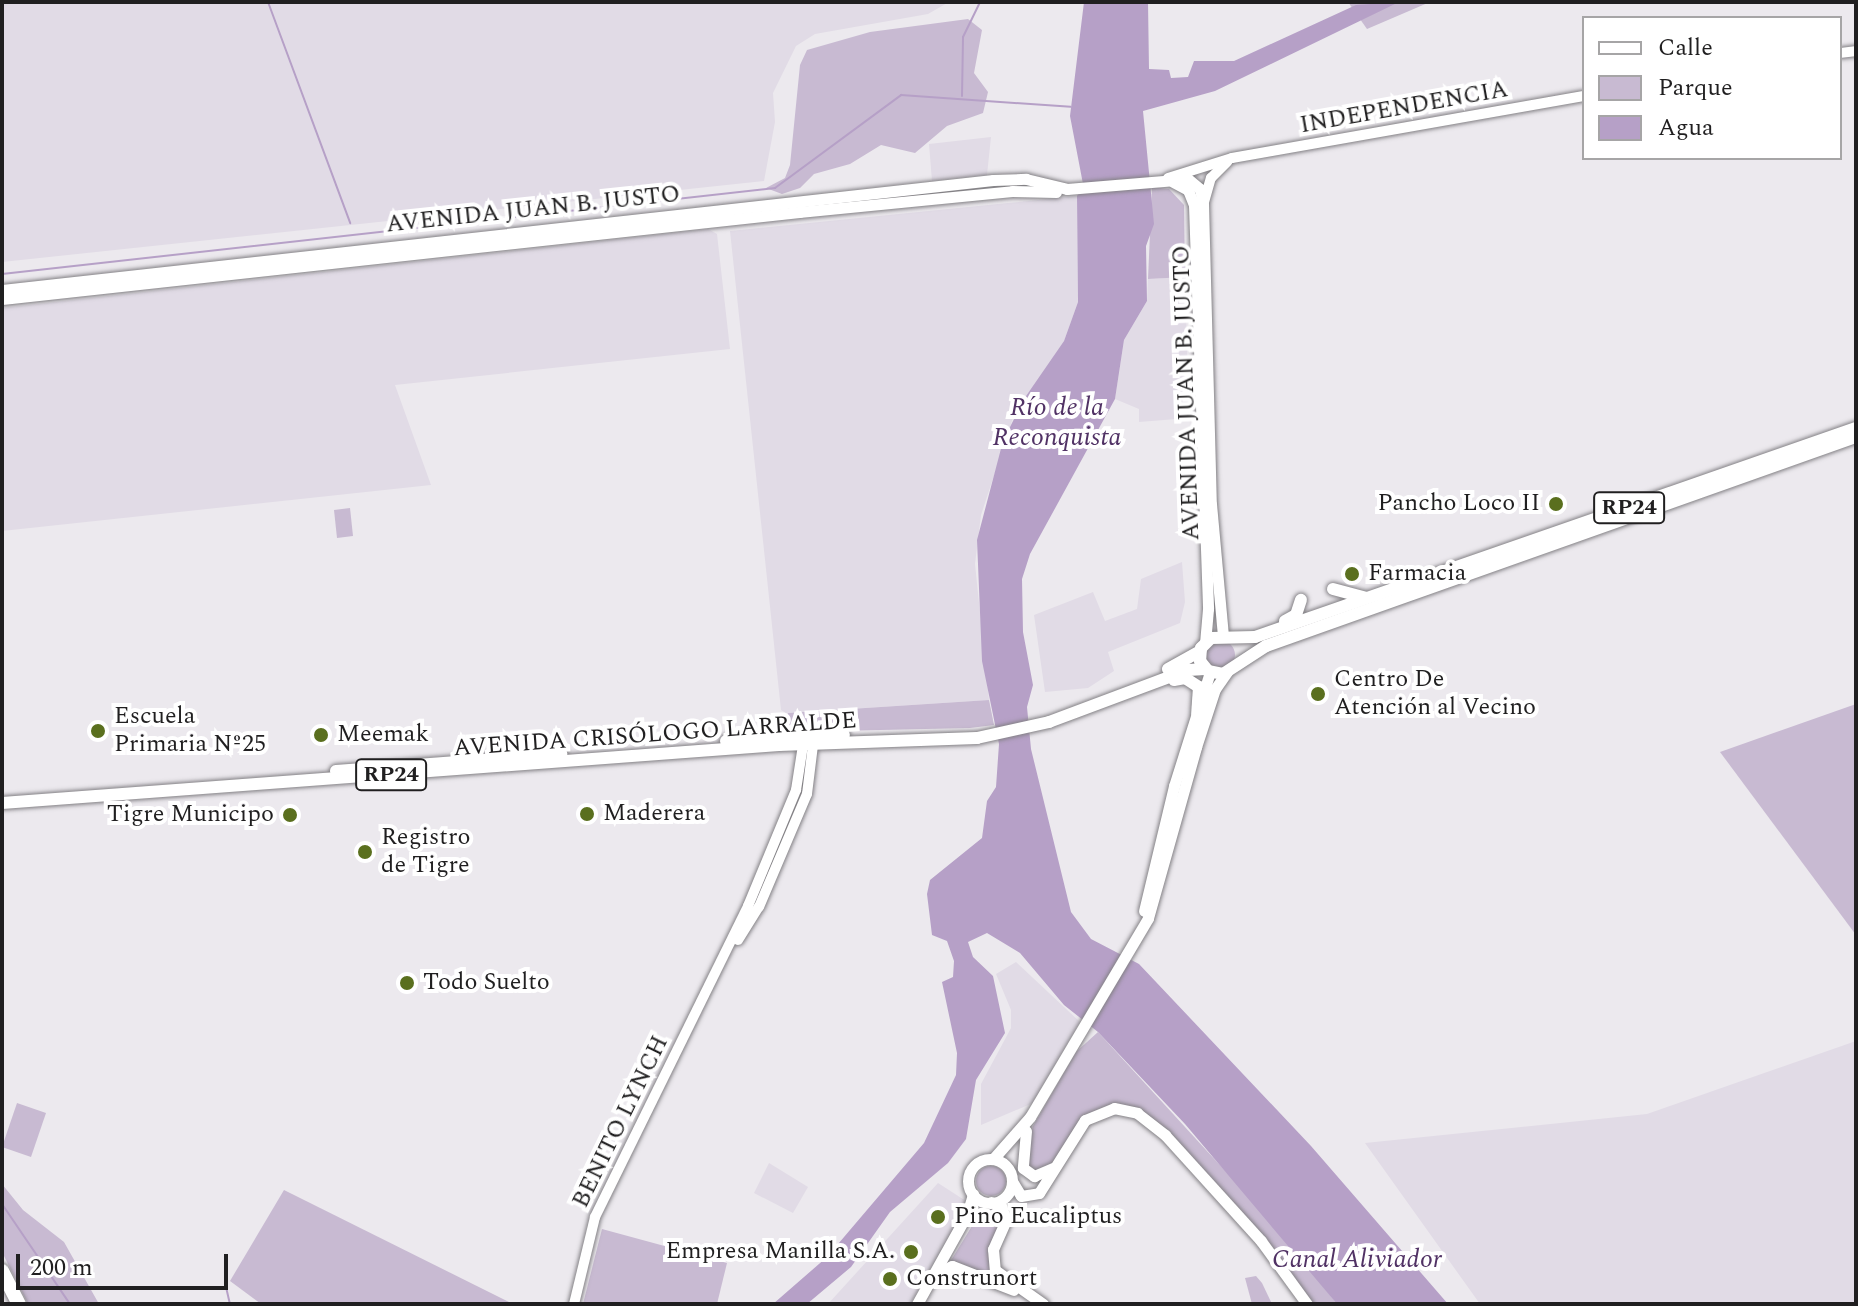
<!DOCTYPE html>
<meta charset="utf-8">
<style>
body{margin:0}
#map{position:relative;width:1858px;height:1306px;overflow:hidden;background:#ece9ee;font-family:Spectral,serif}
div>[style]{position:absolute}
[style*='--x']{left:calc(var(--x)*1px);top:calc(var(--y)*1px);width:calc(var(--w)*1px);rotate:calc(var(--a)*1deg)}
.built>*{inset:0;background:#e1dbe6}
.green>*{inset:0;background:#c8bad2}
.round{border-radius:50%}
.water>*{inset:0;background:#b6a0c7}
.stream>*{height:2px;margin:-1px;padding:0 1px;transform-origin:1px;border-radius:1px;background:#b6a0c7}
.roads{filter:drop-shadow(0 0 2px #838185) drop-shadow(0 0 2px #838185)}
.tertiary>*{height:10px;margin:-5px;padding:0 5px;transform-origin:5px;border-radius:5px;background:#fff}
.secondary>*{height:11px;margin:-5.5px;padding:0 5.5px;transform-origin:5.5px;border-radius:5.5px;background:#fff}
.secondary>.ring{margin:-5.5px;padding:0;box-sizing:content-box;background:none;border:11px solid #fff;border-radius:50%}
.primary>*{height:12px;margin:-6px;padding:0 6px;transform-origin:6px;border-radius:6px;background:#fff}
.motorway>*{height:14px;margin:-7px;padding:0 7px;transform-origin:7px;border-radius:7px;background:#fff}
.dots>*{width:22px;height:22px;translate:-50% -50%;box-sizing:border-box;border:4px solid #fff;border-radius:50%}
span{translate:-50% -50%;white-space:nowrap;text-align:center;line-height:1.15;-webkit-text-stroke:8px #fff;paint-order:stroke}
.shield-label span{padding:2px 6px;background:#fff;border:2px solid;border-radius:6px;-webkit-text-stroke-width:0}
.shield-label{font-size:22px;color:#201f20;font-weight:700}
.street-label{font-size:24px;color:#201f20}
.poi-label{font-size:24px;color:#201f20}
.right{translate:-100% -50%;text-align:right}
.left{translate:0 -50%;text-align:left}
.water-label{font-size:26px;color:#513265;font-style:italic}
.frame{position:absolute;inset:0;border:4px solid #201f20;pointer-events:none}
.legend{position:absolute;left:1582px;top:16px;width:260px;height:144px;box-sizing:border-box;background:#fff;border:2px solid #a6a5a6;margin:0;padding:10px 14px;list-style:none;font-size:24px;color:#201f20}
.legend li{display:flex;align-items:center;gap:16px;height:40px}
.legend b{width:40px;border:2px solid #a6a5a6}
.scale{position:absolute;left:16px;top:1254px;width:212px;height:36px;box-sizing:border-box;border:4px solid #201f20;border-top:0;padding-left:10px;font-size:24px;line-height:28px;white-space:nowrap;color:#201f20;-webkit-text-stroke:6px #fff;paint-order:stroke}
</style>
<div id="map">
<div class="built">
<div style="clip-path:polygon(2px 2px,949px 2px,928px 14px,815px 34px,796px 46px,773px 93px,775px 122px,764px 181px,2px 262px)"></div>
<div style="clip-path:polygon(991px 137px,987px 175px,932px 181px,929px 144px)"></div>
<div style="clip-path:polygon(1077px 196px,1078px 302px,1064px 341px,1013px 418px,981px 515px,975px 564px,989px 700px,786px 713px,781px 710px,730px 231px)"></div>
<div style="clip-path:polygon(708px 229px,717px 234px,730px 349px,395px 385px,431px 485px,2px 531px,2px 308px)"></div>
<div style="clip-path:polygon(1185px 277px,1189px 418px,1139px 422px,1139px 409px,1115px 399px,1124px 340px,1147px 301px,1148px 279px)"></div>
<div style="clip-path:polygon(1182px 562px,1185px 602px,1180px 623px,1108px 652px,1114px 671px,1088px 688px,1045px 692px,1034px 615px,1093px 592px,1105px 621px,1137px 609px,1141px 579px)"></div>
<div style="clip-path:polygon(1016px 962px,1080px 1022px,1033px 1103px,981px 1125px,981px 1084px,1011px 1028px,1011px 1010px,996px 974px)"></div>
<div style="clip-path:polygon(1856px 1041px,1856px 1304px,1480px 1304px,1365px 1143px,1647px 1114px)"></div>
<div style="clip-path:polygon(769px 1163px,808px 1187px,793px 1213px,754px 1193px)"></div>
<div style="clip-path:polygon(938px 1183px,969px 1203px,910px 1304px,828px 1304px)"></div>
</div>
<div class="green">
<div style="clip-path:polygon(1348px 2px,1430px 2px,1367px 29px)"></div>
<div style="clip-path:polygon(968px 19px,982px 30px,974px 73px,988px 92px,983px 113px,947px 126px,915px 153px,881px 145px,850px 164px,814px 174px,800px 188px,782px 194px,766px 188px,785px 178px,790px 165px,800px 65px,807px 50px,870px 32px)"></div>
<div style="clip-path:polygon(1152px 187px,1169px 189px,1184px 205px,1185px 277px,1148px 279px)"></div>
<div style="clip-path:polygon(350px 508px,353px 536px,337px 538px,334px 510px)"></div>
<div class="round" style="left:1205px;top:640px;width:30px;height:30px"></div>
<div style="clip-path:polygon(989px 700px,994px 725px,970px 728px,791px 732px,783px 722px,788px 713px)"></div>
<div style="clip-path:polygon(1856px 704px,1856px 935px,1720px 752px)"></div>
<div style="clip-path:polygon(1098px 1032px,1273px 1223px,1337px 1304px,1309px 1304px,1168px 1133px,1115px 1105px,1084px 1115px,1050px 1167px,1031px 1172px,1025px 1160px,1033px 1126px,1076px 1052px)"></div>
<div style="clip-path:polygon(17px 1103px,46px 1113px,31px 1157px,2px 1147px)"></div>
<div class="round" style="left:976px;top:1166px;width:30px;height:30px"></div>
<div style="clip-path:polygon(2px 1184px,23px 1210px,64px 1242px,99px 1304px,28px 1304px,2px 1252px)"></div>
<div style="clip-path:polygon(284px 1190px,513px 1304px,261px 1304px,230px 1281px)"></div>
<div style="clip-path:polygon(995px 1206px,1003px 1217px,994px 1238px,1000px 1281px,950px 1262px,983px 1208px)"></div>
<div style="clip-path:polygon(602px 1229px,727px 1263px,717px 1304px,583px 1304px)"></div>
<div style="clip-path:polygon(1256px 1276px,1262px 1283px,1272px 1304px,1252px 1304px,1245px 1278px)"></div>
</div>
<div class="water">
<div style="clip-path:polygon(1084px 2px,1148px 2px,1149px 69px,1169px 70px,1171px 78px,1188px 77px,1194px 61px,1234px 61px,1356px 5px,1399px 2px,1215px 91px,1143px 111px,1154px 224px,1146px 246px,1147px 301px,1124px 340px,1115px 399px,1030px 554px,1022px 579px,1023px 632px,1033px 685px,1027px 707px,1031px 749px,1071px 912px,1091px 939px,1139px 964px,1311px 1146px,1448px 1304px,1337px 1304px,1185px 1124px,1098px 1032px,1064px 1005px,1020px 953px,987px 933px,968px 942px,973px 957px,993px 976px,1005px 1033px,976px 1080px,966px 1139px,948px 1163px,890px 1212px,851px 1267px,807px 1304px,773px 1304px,827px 1257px,924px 1143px,956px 1075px,957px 1053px,942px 982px,953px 977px,954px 961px,947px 941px,932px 935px,927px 894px,930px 880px,982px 838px,987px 801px,996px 787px,999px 744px,982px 661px,977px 540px,1003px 441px,1024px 399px,1064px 341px,1078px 302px,1077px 196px,1083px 184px,1070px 116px)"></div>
</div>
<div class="stream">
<div style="--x:268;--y:2;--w:236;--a:69.6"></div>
<div style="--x:962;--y:96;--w:59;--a:-89"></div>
<div style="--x:963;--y:37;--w:39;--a:-64"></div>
<div style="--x:2;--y:274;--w:778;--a:-6.35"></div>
<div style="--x:775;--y:188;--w:157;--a:-36.4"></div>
<div style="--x:901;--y:95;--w:170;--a:4"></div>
<div style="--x:2;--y:1204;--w:121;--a:55.8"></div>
<div style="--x:226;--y:1287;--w:17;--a:77"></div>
</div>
<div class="roads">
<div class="tertiary">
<div style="--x:1840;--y:53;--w:16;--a:-7"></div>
<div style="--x:1168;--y:178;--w:67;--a:-17.4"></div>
<div style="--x:1232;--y:158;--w:357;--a:-10"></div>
<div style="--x:1204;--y:202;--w:25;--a:-74"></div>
<div style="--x:1211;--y:178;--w:23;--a:-45"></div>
<div style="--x:738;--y:940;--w:39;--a:-58"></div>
<div style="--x:759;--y:907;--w:123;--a:-67"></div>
<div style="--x:807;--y:794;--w:57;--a:-83"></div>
<div style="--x:574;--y:1304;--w:89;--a:-76.4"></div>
<div style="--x:595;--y:1217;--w:347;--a:-63.8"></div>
<div style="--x:748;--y:906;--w:126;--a:-67.5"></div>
<div style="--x:796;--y:790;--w:52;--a:-81.1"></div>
</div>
<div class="secondary">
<div style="--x:1173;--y:182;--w:17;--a:28"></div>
<div style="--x:1188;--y:190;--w:16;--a:68"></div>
<div style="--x:1194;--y:205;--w:404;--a:88"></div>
<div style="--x:1208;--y:609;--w:32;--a:95"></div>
<div style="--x:2;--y:290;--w:997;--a:-6.33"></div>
<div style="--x:993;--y:180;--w:33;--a:-2"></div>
<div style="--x:1026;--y:179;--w:42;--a:13.7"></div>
<div style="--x:1067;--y:189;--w:121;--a:-4.7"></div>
<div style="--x:1188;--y:179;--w:16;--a:40"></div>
<div style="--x:1200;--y:189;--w:15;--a:79"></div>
<div style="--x:1203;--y:204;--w:300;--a:88.5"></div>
<div style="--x:1211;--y:504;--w:133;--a:84.8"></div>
<div style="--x:2;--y:299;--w:802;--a:-6.23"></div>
<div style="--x:799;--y:212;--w:214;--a:-5.6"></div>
<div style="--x:1012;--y:191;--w:44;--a:1.3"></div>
<div style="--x:1144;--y:911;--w:129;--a:-76.5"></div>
<div style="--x:1174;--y:786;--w:120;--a:-72.5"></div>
<div style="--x:1026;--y:1131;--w:37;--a:95"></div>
<div style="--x:1023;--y:1168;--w:14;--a:36"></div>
<div style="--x:1034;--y:1176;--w:21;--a:-23"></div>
<div style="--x:993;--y:1159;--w:56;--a:-48.6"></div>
<div style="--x:1030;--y:1117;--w:231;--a:-59.3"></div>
<div style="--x:1148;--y:918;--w:178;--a:-74.3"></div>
<div style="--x:1196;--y:747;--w:61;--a:-71.9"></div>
<div style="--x:1215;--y:689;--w:21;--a:-55"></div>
<div class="ring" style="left:968px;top:1159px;width:33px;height:33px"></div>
<div style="--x:1012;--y:1181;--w:17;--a:59"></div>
<div style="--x:1021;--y:1196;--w:18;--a:-9"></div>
<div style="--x:1039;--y:1193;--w:86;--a:-57.8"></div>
<div style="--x:1085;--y:1120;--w:31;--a:-22"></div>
<div style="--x:1114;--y:1108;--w:24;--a:12"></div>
<div style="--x:1137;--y:1113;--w:36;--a:38"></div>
<div style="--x:1165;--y:1135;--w:143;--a:47.8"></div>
<div style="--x:1261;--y:1241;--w:78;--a:53.9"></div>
<div style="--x:991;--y:1202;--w:11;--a:22"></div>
<div style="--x:1001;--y:1206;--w:15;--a:70"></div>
<div style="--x:1006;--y:1220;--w:32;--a:114"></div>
<div style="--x:993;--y:1249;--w:21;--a:85"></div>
<div style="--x:995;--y:1270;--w:59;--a:35.3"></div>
<div style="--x:934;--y:1275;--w:20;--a:-27"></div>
<div style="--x:952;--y:1266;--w:66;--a:21.2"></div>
<div style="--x:917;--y:1304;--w:103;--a:-60.9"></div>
<div style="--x:967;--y:1214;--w:21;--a:-73"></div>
</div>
<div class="primary">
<div style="--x:1856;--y:428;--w:636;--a:160.82"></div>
<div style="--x:1255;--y:637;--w:44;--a:178.7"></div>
<div style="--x:1211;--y:638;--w:14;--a:135"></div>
<div style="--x:1201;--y:648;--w:13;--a:94"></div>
<div style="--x:1200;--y:661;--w:13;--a:51"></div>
<div style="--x:1208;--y:671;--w:15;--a:11"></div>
<div style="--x:1223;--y:674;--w:51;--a:-33.1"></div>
<div style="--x:1266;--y:646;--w:626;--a:-19.51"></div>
<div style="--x:1333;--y:589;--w:34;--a:15"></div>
<div style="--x:1285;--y:621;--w:13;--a:-29"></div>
<div style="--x:1296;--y:615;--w:16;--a:-72"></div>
<div style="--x:1168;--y:669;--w:37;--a:-29"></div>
<div style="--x:1174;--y:680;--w:11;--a:-10"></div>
<div style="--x:1185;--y:678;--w:17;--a:33"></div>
<div style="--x:1199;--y:687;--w:27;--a:94"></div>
<div style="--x:726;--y:741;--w:118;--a:-2.9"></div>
<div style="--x:336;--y:771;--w:226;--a:-4.3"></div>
<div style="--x:2;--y:803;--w:779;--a:-4.27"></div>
<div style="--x:779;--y:745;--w:198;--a:-2"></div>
<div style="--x:977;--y:738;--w:74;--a:-12.5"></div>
<div style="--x:1049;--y:722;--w:148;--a:-20.5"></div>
<div style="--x:1188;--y:670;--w:17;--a:-3"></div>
</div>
<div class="motorway">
<div style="--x:2;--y:1271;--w:37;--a:63"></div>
</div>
</div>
<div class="dots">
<div style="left:1556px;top:504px;background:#5a6f1e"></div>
<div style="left:1352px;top:574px;background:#5a6f1e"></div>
<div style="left:1318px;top:694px;background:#5a6f1e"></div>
<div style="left:98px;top:731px;background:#5a6f1e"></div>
<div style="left:321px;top:735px;background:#5a6f1e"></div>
<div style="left:587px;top:814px;background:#5a6f1e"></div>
<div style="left:290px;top:815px;background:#5a6f1e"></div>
<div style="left:365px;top:852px;background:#5a6f1e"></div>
<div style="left:407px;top:983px;background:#5a6f1e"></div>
<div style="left:938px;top:1217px;background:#5a6f1e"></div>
<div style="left:911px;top:1252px;background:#5a6f1e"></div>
<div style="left:890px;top:1279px;background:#5a6f1e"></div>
</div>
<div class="shield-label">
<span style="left:1629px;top:508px">RP24</span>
<span style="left:391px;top:775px">RP24</span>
</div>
<div class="street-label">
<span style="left:1404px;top:108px;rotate:-10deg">INDEPENDENCIA</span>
<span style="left:533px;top:210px;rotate:-6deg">AVENIDA JUAN B. JUSTO</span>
<span style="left:1187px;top:393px;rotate:-92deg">AVENIDA JUAN B. JUSTO</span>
<span style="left:655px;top:735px;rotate:-4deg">AVENIDA CRISÓLOGO LARRALDE</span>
<span style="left:621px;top:1122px;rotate:-64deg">BENITO LYNCH</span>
</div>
<div class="poi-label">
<span class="right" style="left:1540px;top:504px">Pancho Loco II</span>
<span class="left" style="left:1368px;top:574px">Farmacia</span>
<span class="left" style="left:1334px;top:694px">Centro De<br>Atención al Vecino</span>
<span class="left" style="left:114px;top:731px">Escuela<br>Primaria Nº25</span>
<span class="left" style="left:337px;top:735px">Meemak</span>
<span class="left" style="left:603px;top:814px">Maderera</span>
<span class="right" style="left:274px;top:815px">Tigre Municipo</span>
<span class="left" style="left:381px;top:852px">Registro<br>de Tigre</span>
<span class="left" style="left:423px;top:983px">Todo Suelto</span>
<span class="left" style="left:954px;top:1217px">Pino Eucaliptus</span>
<span class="right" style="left:895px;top:1252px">Empresa Manilla S.A.</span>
<span class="left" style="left:906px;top:1279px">Construnort</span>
</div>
<div class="water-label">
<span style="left:1057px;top:423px">Río de la<br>Reconquista</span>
<span style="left:1357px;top:1260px">Canal Aliviador</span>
</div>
<div class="frame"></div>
<ul class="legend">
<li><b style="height:10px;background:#fff"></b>Calle</li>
<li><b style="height:22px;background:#c8bad2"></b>Parque</li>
<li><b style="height:22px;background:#b6a0c7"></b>Agua</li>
</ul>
<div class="scale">200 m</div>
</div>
